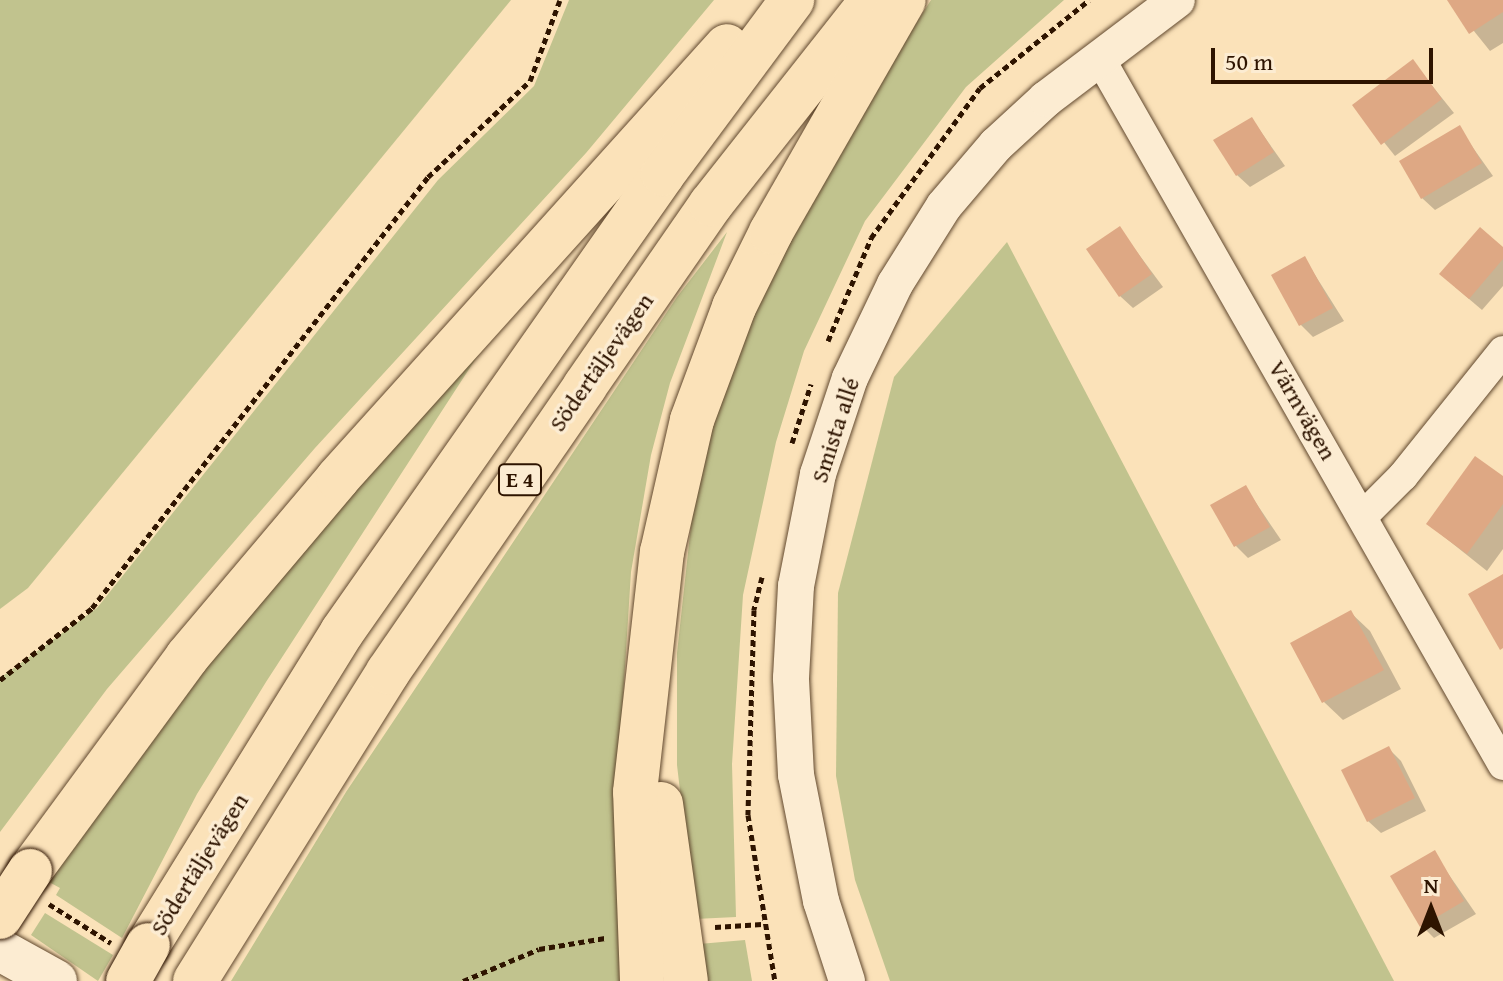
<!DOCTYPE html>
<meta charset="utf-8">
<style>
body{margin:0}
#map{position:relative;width:1503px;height:981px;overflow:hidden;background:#fbe2b9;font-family:"Gentium Book Plus",serif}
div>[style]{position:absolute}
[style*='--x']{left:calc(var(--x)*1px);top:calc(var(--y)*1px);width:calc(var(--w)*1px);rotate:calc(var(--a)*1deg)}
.green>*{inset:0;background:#c1c38e}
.shadow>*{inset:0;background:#0003}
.building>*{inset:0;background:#dea884}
.path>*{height:5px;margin-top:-2.5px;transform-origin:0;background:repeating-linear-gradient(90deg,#2e1400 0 6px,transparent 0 10px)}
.roads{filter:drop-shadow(0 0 2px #61482e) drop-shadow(0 0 2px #61482e)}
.minor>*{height:30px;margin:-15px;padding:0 15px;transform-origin:15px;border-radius:15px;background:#fcecd2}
.tertiary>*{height:36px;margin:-18px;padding:0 18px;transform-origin:18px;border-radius:18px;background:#fcecd2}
.secondary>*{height:42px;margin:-21px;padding:0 21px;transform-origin:21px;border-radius:21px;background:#fcecd2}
.motorway>*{height:44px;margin:-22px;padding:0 22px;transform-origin:22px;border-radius:22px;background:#fbe2b9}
.bridges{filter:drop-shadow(0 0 2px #2e1400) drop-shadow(0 0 2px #2e1400)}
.motorway-bridge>*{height:44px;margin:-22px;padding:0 22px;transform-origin:22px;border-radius:22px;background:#fbe2b9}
span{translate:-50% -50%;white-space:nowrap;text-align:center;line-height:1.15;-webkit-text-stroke:7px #fcecd2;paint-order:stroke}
.shield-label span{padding:2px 6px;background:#fcecd2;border:2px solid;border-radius:6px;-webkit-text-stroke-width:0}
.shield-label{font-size:22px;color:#2e1400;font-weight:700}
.street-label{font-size:24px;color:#2e1400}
.north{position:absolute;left:1391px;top:869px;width:80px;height:80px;-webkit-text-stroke:6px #fcecd2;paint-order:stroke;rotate:0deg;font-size:22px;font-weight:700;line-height:32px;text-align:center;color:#2e1400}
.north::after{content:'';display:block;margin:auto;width:28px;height:36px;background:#2e1400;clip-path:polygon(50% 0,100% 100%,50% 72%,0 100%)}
.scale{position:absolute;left:1211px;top:48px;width:222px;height:36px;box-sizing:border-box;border:4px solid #2e1400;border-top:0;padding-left:10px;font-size:24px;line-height:28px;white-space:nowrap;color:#2e1400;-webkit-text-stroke:6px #fcecd2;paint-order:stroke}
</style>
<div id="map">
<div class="green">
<div style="clip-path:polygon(0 0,511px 0,28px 588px,0 609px)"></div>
<div style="clip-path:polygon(569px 0,714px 0,586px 153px,315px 448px,107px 689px,0 832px,0 678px,97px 608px,438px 180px,534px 86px)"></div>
<div style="clip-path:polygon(931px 0,1064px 0,966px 87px,865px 221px,804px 351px,776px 442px,743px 595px,732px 764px,736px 917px,695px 919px,677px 765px,677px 653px,696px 480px,760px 268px)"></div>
<div style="clip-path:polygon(727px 232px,670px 383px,651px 455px,631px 572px,616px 809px,625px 981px,231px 981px,346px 792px,677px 297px)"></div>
<div style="clip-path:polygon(1007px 242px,1394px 981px,890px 981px,855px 880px,836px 776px,838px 593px,894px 377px)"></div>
<div style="clip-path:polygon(521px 289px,266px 682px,197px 794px,122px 938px,56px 895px,60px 888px,49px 882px,201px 666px)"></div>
<div style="clip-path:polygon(45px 913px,113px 955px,98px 981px,31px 935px)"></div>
<div style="clip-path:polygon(745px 940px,752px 981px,707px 981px,699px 944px)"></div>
</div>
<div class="shadow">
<div style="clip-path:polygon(1449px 0,1503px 0,1503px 43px,1490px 51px)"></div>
<div style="clip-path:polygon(1413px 62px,1454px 113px,1395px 156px,1355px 106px)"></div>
<div style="clip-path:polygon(1252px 119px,1285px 166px,1250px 187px,1237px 175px)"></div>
<div style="clip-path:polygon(1459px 128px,1493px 176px,1435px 210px,1422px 198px)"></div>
<div style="clip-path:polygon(1120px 229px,1163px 287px,1133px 308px,1120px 296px)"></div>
<div style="clip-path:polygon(1503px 250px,1503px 286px,1482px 310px,1455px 287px)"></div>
<div style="clip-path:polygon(1305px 259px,1344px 321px,1313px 337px,1301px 325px)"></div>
<div style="clip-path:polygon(1503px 479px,1503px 549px,1487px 571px,1428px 524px)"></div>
<div style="clip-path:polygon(1246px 488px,1281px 540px,1248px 558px,1236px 546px)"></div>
<div style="clip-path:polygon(1351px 613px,1370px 631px,1401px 689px,1343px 720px,1324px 702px)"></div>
<div style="clip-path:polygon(1389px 749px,1401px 761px,1426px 811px,1381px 833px,1368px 821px)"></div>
<div style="clip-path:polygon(1434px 853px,1476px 914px,1434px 938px,1422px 926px)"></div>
</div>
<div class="building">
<div style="clip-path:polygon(1447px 0,1503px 0,1503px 12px,1469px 34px)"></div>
<div style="clip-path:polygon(1413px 59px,1442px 99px,1381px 145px,1352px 105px)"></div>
<div style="clip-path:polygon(1252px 117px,1274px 152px,1236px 176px,1213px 140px)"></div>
<div style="clip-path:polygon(1460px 125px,1482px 163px,1421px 199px,1399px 161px)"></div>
<div style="clip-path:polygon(1120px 226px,1152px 274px,1119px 297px,1086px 249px)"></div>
<div style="clip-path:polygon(1480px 227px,1503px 247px,1503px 259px,1469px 299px,1439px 274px)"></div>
<div style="clip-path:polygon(1305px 256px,1333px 308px,1299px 326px,1271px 275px)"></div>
<div style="clip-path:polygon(1475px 456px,1503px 476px,1503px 504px,1467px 554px,1426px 524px)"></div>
<div style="clip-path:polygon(1246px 485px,1270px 527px,1234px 547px,1210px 505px)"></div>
<div style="clip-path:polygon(1503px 574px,1503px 648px,1500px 650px,1468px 594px)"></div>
<div style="clip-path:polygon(1351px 610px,1384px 670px,1322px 703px,1290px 643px)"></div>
<div style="clip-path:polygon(1389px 746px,1415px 798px,1367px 822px,1341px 770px)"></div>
<div style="clip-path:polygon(1435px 850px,1464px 901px,1420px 927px,1390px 876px)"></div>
</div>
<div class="path">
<div style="--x:828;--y:341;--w:112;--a:-67.3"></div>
<div style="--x:871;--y:238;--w:185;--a:-54"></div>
<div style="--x:980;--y:88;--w:140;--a:-38.9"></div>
<div style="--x:792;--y:443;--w:62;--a:-72.1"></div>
<div style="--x:762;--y:577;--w:34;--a:104"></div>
<div style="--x:754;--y:610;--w:205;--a:91.7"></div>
<div style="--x:748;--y:815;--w:168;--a:80.8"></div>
<div style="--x:0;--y:680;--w:117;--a:-38"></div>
<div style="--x:92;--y:608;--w:546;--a:-52.06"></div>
<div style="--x:428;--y:177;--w:140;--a:-43.3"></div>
<div style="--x:530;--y:81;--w:86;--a:-69.7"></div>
<div style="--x:49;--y:904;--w:73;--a:32.2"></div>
<div style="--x:715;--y:927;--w:47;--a:-3.7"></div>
<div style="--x:463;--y:981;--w:82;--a:-22.8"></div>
<div style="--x:539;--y:949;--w:67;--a:-9.5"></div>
</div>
<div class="roads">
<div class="minor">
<div style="--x:1099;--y:57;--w:815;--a:60.29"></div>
<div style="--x:1363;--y:516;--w:57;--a:-45"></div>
<div style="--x:1403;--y:476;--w:160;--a:-51.3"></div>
</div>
<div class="tertiary">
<div style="--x:847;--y:981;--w:84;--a:-108"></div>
<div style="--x:821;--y:901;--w:128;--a:-101.2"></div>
<div style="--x:796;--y:775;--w:97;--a:-93"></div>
<div style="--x:791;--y:678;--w:92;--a:-86.9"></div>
<div style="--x:796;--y:586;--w:114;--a:-78.9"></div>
<div style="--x:818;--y:474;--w:101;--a:-71.6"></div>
<div style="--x:850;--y:378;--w:104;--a:-64.4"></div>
<div style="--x:895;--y:284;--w:92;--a:-57.9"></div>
<div style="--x:944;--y:206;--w:80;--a:-49.6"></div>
<div style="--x:996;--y:145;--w:68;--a:-42.6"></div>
<div style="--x:1046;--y:99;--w:164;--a:-37.1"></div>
</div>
<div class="secondary">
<div style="--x:0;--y:950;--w:64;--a:29"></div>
</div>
<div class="motorway">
<div style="--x:661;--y:804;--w:179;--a:82"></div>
<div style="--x:30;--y:871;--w:265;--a:-53.7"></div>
<div style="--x:187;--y:657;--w:234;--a:-49.8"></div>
<div style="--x:338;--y:478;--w:581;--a:-48"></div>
<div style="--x:148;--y:945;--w:368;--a:-58.2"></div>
<div style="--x:342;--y:632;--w:559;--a:-54.97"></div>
<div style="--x:663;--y:174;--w:217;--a:-53.4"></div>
<div style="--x:195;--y:981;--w:364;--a:-58"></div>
<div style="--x:388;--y:672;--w:347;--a:-55.4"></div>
<div style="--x:585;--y:386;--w:221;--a:-55.3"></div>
<div style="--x:711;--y:204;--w:260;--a:-51.7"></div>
<div style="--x:642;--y:981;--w:189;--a:-92.1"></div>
<div style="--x:635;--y:792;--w:242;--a:-83.6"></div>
<div style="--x:662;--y:552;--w:135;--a:-77.2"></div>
<div style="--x:692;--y:420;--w:121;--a:-69.6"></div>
<div style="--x:734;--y:307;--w:84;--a:-63.7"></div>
<div style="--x:771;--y:232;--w:267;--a:-60.2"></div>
</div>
</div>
<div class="bridges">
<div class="motorway-bridge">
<div style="--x:0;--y:917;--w:55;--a:-56.9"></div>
<div style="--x:128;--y:981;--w:41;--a:-60.9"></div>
</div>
</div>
<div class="shield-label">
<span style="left:520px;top:480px">E 4</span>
</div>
<div class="street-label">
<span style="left:601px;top:362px;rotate:-55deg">Södertäljevägen</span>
<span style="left:1303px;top:410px;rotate:60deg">Värnvägen</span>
<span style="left:835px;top:430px;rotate:-72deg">Smista allé</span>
<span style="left:199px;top:864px;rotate:-58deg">Södertäljevägen</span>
</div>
<div class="north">N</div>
<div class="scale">50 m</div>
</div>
